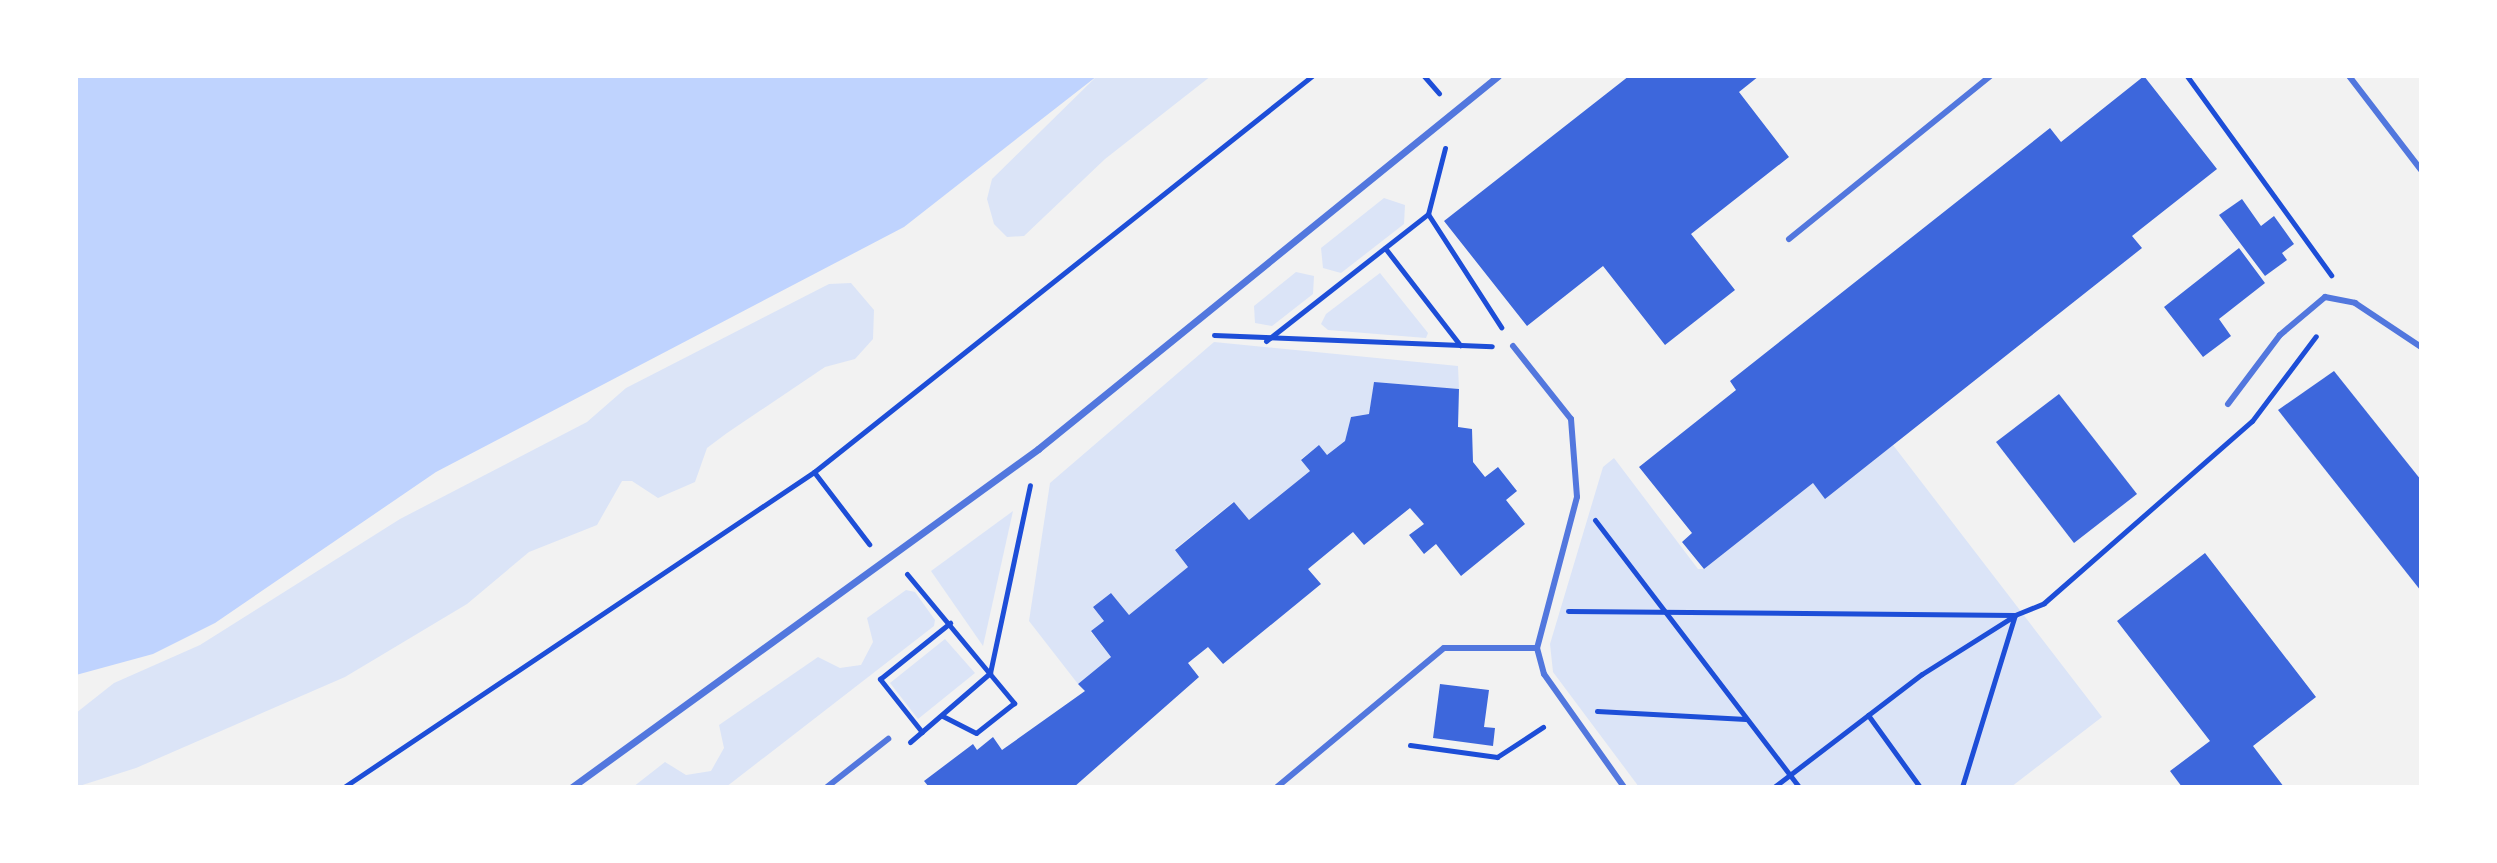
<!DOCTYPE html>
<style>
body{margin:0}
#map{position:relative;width:2497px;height:863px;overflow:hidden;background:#f2f2f2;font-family:Montserrat,sans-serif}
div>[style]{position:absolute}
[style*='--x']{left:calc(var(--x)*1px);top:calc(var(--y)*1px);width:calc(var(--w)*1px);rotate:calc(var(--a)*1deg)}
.green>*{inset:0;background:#dbe4f7}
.water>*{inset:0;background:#bfd3fe}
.building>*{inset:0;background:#3d67dc}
.path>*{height:5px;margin:-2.5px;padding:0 2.5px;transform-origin:2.5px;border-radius:2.5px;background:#1d4ed8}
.service>*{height:6px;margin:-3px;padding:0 3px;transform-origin:3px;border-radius:3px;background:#5277de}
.pedestrian>*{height:7px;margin:-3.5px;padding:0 3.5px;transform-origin:3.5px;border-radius:3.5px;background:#5277de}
span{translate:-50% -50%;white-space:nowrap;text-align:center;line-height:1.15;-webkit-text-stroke:6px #fff;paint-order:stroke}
.frame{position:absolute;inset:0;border:78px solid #fff;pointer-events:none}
</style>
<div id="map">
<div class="green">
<div style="clip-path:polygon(1097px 76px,1211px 76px,1105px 159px,1024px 236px,1007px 237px,994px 224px,987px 199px,992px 179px)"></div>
<div style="clip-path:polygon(1384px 198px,1405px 205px,1404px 224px,1341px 273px,1323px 268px,1321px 248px)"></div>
<div style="clip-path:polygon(1296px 272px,1314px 276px,1313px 294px,1272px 326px,1255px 323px,1254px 306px)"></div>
<div style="clip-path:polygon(1380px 273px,1428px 333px,1426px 338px,1328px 330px,1321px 324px,1326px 314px)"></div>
<div style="clip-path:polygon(851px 283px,874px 310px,873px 339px,855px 359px,825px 367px,727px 433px,707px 448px,695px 482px,658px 498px,632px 481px,622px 481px,597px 525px,529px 552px,467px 604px,345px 677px,136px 768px,76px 787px,76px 713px,114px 683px,200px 645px,400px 519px,587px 422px,626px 388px,829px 284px)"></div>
<div style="clip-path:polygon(1214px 342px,1458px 366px,1459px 389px,1374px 383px,1369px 414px,1351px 417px,1345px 441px,1327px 455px,1318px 446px,1301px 459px,1310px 471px,1249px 520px,1233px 502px,1175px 549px,1188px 567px,1129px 615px,1111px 593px,1093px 607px,1104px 621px,1091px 632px,1111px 657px,1078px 684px,1029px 621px,1050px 483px)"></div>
<div style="clip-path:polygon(1893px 445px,2102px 717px,2011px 787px,1639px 787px,1553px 672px,1550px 644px,1603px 467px,1614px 458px,1698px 569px,1704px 569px,1813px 483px,1825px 498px)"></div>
<div style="clip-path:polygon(1013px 511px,983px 646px,931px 571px)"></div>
<div style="clip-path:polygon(906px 590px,915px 592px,935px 620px,934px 626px,726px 787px,633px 787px,665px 762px,686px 775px,711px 771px,724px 748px,719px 725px,818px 657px,840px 668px,861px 665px,873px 642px,867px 618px)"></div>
<div style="clip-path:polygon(945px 639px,975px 673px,918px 719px,890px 683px)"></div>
</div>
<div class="water">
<div style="clip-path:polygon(76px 76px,1097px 76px,904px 227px,436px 472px,215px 623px,153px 654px,76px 675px)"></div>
</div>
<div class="building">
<div style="clip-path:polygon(1629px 76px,1759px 76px,1739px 92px,1789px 157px,1691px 234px,1735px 290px,1665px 345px,1603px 266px,1527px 326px,1444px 221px)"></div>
<div style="clip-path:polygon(2144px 76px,2217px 169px,2132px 236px,2142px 248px,1825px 499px,1813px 483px,1704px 569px,1682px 542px,1692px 533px,1639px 467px,1736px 390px,1730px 381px,2050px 128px,2061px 142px)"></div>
<div style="clip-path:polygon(2242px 199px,2261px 226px,2274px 216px,2294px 244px,2282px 253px,2287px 260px,2265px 276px,2219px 215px)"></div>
<div style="clip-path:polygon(2239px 248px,2265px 283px,2219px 319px,2231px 336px,2203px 357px,2164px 307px)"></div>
<div style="clip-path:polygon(2334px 371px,2421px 480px,2421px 591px,2278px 410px)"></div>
<div style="clip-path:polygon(1374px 382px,1459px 389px,1458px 427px,1472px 429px,1473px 462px,1485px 477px,1498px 467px,1517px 491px,1506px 500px,1525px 524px,1461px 576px,1436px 544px,1424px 554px,1409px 535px,1424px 524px,1410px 508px,1364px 545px,1353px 532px,1308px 569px,1321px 584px,1223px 664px,1208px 647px,1188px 663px,1199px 677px,1074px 787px,929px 787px,924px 781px,973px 744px,977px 750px,993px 737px,1002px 750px,1085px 691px,1078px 684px,1111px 657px,1091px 631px,1104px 621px,1093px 607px,1111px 593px,1129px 615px,1188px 567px,1175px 550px,1234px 502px,1249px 520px,1310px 471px,1301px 460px,1319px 445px,1327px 455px,1345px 441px,1351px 417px,1369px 414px)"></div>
<div style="clip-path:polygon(2059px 394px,2137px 494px,2074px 543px,1996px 442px)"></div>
<div style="clip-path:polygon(2205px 553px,2316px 697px,2253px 746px,2284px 787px,2182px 787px,2170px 771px,2210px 741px,2117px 621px)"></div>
<div style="clip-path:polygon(1440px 684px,1489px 690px,1484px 727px,1495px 728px,1493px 746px,1433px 738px)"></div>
</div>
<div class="path">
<div style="--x:1424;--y:76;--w:23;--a:49"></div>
<div style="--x:2187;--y:76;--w:246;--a:54.1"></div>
<div style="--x:1445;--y:148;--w:68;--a:104.4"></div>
<div style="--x:1428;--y:214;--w:135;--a:57.1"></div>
<div style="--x:1385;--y:248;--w:123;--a:52.3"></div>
<div style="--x:1214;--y:335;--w:278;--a:2.3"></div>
<div style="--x:1266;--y:341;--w:206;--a:-38.1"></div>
<div style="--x:814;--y:472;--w:91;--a:52.6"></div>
<div style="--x:1595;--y:520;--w:336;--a:52.6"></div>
<div style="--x:907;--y:574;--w:168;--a:50.3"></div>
<div style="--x:1014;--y:703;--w:48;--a:141.7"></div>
<div style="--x:976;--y:733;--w:38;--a:-153"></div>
<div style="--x:1568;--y:611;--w:447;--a:0.5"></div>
<div style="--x:1597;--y:711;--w:149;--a:3.1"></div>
<div style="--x:1868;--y:715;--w:89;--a:54.2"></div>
<div style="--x:922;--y:732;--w:68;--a:-128.4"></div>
<div style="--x:880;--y:679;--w:90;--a:-38.7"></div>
<div style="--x:910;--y:742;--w:106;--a:-40.8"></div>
<div style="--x:990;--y:673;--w:192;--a:-78"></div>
<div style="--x:1410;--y:745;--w:88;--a:7.9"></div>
<div style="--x:1497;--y:757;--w:55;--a:-33.1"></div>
<div style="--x:344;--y:787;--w:566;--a:-33.83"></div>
<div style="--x:814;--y:472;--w:636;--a:-38.49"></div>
<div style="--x:1774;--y:787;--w:186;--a:-37.4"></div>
<div style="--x:1922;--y:674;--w:109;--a:-32.2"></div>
<div style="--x:1962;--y:787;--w:180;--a:-72.9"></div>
<div style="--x:2015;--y:615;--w:31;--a:-22"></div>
<div style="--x:2044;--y:603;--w:276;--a:-41.2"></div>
<div style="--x:2252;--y:421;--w:106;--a:-53"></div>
</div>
<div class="service">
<div style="--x:2349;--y:76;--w:118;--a:52.5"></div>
<div style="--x:1789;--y:239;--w:259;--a:-39"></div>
<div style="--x:1513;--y:346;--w:93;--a:51.5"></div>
<div style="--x:1571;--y:419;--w:78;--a:85.6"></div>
<div style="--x:1577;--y:497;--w:156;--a:104.8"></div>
<div style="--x:1537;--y:648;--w:27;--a:75"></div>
<div style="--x:1544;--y:674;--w:138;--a:54.7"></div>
<div style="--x:2228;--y:404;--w:86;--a:-53"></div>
<div style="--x:2280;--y:335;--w:59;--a:-40.2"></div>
<div style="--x:2325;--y:297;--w:31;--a:11"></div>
<div style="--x:2355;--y:303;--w:79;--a:33.7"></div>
<div style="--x:827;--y:787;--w:78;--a:-38.2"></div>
<div style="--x:1277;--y:787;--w:217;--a:-39.8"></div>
<div style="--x:1444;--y:648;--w:93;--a:0"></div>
</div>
<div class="pedestrian">
<div style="--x:572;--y:787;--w:576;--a:-35.95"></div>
<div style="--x:1038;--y:449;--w:592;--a:-39.04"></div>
</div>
<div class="frame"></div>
</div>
